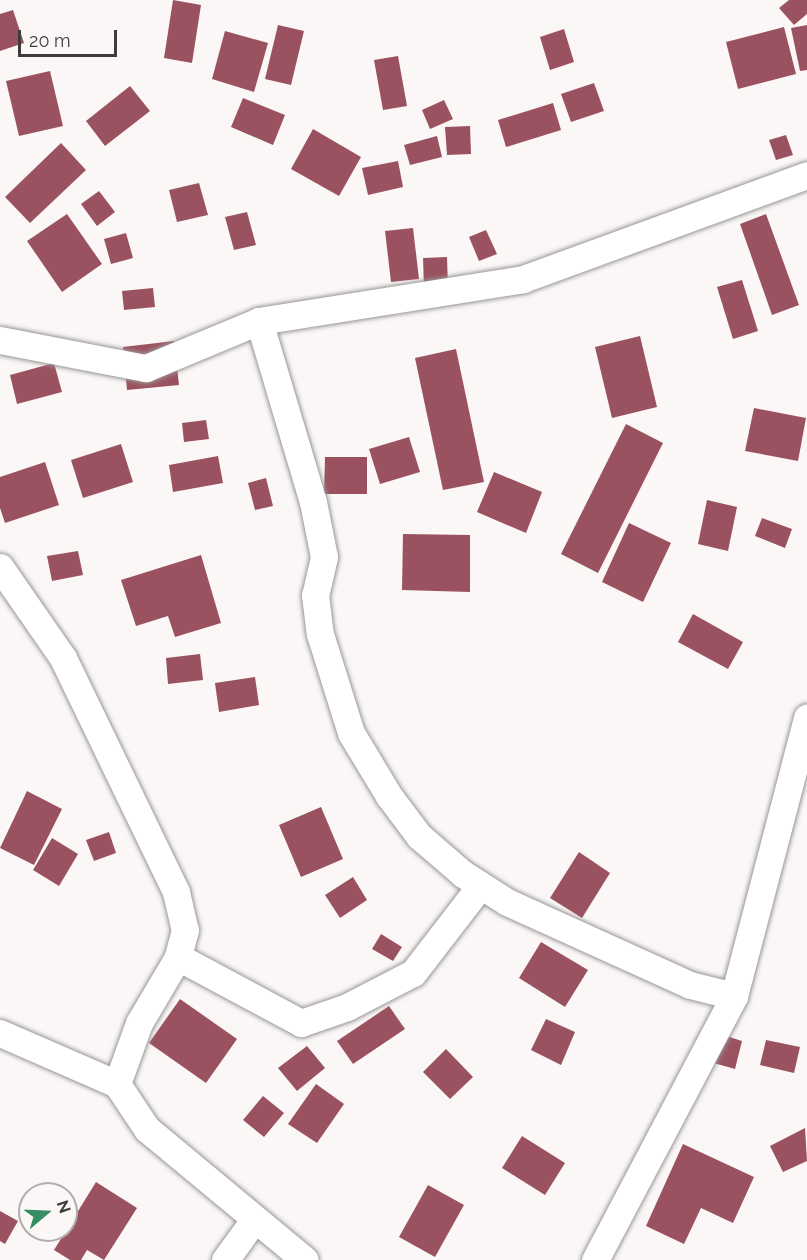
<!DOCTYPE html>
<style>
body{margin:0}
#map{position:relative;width:807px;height:1260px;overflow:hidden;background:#fbf7f7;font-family:Raleway,sans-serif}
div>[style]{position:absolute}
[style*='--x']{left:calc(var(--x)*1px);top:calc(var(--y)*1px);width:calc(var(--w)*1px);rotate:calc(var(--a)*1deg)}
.building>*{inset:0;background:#9b5260}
.roads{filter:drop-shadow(0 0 2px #999696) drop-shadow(0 0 2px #999696)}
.minor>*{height:27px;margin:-13.5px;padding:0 13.5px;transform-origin:13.5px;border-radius:13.5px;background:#fff}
span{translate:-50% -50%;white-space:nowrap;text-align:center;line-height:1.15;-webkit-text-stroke:6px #fbf7f7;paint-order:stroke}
.north{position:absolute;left:18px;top:1182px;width:60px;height:60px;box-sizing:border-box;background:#fbf7f7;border:2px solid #afadad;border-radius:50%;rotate:71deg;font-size:16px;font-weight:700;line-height:24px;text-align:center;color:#3e3d3d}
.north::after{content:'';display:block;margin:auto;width:21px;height:27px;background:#378e62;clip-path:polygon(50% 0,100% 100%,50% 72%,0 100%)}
.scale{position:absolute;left:18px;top:30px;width:99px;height:27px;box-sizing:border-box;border:3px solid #3e3d3d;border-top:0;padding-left:8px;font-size:18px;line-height:21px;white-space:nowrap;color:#3e3d3d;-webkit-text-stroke:4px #fbf7f7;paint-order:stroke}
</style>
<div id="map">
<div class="building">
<div style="clip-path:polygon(173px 0,201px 5px,192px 63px,164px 58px)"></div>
<div style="clip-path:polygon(789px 0,807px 0,807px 14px,794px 25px,779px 8px)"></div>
<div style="clip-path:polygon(13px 10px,24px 43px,0 51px,0 14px)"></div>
<div style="clip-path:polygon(278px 25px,304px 31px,291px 85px,265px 79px)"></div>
<div style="clip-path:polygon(807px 25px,807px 70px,800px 71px,791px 28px)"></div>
<div style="clip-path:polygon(784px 27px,796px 74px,738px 89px,726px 42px)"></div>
<div style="clip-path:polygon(564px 29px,574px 62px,550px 70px,540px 37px)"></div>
<div style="clip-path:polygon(225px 31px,268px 43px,254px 92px,212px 79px)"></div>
<div style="clip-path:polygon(398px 56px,407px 106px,383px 110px,374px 60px)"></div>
<div style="clip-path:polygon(50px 71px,63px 126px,19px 136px,6px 81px)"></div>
<div style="clip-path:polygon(594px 83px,604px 111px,571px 122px,561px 94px)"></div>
<div style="clip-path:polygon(130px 86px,150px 111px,105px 146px,86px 121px)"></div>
<div style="clip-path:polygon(243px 98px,285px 115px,273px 145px,231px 127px)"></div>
<div style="clip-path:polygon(444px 100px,453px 119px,430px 129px,422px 110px)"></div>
<div style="clip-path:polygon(553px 103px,561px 130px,506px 147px,498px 120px)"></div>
<div style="clip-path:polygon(470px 126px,471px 154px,447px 155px,445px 127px)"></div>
<div style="clip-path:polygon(313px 129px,361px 157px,339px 196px,291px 169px)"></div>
<div style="clip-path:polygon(786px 135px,793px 155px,776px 160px,769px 140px)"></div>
<div style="clip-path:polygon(437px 136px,442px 157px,410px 165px,404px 145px)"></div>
<div style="clip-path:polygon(61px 143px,86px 170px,30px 223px,5px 197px)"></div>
<div style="clip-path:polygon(398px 161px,403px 187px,368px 195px,362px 168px)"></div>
<div style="clip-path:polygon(199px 183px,208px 215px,177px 222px,169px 190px)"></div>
<div style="clip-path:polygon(99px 191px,115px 212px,97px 226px,81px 204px)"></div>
<div style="clip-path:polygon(247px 212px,256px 245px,234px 250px,225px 217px)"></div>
<div style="clip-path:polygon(67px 214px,102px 264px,62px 292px,27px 241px)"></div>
<div style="clip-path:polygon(766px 214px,799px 305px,772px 315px,740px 224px)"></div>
<div style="clip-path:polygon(413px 228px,419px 279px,391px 282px,385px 231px)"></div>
<div style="clip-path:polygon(486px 230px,497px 254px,479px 261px,469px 237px)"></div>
<div style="clip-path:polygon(126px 233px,133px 258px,111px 264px,104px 239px)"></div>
<div style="clip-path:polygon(447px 257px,448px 288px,424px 289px,423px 258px)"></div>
<div style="clip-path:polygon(742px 280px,758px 331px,733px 339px,717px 287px)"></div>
<div style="clip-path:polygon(153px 288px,155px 307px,124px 310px,122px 291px)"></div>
<div style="clip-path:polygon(640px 336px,657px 407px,612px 418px,595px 347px)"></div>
<div style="clip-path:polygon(174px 341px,179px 385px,127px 390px,123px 347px)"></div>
<div style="clip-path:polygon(456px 349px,484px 482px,443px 490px,415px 358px)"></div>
<div style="clip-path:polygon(54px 363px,62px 392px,17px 404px,10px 375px)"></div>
<div style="clip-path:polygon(754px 408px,806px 418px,798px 461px,745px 451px)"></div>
<div style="clip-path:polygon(206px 420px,209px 439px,184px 442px,182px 423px)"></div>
<div style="clip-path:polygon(626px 424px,663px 443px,598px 573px,561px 554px)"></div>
<div style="clip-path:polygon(409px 437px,420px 472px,380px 484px,369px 449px)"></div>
<div style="clip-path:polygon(121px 444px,133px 482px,83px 498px,71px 460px)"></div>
<div style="clip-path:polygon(218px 456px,223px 483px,173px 492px,169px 465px)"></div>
<div style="clip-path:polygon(325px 457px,367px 457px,367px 494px,324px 494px)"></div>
<div style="clip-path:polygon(45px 462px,59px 505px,5px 523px,0 508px,0 477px)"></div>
<div style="clip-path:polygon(494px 472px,542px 492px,526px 533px,477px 512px)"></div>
<div style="clip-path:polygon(266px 478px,273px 506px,255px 510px,248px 483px)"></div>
<div style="clip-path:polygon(707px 500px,737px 507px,728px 551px,698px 544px)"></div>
<div style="clip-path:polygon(762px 518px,792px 529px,785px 548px,755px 536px)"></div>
<div style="clip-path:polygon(629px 523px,671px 543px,643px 602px,602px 582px)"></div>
<div style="clip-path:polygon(403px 534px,470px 535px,470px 592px,402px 590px)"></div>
<div style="clip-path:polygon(78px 551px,83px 575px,52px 581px,47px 556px)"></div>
<div style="clip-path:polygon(201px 555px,221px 623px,175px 637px,168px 616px,136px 626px,121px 580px)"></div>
<div style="clip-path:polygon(693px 614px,743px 642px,728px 669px,678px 642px)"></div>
<div style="clip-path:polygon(200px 654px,203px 680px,168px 684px,166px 658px)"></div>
<div style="clip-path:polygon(255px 677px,259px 705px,219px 712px,215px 683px)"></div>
<div style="clip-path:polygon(27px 791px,62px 809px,34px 865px,0 848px)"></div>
<div style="clip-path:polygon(321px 807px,343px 859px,301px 877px,279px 825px)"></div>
<div style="clip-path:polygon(109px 832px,116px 853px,94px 861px,86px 840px)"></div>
<div style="clip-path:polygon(52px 838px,78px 854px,59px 886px,33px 870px)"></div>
<div style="clip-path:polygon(579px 852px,610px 873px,582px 918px,550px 898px)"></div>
<div style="clip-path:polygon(353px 877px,367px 900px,340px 918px,325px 895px)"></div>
<div style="clip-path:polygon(381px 934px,402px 947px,393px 961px,372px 949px)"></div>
<div style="clip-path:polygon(541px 942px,588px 970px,565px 1007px,519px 978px)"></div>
<div style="clip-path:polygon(180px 999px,237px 1039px,206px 1083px,149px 1043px)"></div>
<div style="clip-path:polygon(389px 1006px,405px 1029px,353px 1064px,337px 1041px)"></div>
<div style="clip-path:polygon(546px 1019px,575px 1032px,561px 1065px,531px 1050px)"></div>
<div style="clip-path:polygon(717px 1033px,742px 1041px,735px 1069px,710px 1062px)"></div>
<div style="clip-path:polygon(766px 1040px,800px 1047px,794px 1073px,760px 1065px)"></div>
<div style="clip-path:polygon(307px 1046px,325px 1068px,297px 1091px,278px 1068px)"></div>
<div style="clip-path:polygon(446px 1049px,473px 1077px,450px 1099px,423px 1072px)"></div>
<div style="clip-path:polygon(316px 1084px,344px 1104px,317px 1143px,288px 1124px)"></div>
<div style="clip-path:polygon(263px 1096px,284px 1113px,264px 1137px,243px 1120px)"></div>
<div style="clip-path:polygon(805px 1128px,807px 1161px,783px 1172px,770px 1146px)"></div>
<div style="clip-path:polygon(522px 1136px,565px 1163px,545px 1195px,502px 1168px)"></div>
<div style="clip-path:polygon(683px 1144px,754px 1177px,733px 1223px,701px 1208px,684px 1244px,646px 1226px)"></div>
<div style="clip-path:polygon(96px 1182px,137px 1208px,104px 1260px,87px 1250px,81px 1260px,70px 1260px,54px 1250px)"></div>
<div style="clip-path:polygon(428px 1185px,464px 1205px,435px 1257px,399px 1237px)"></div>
<div style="clip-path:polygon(0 1211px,18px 1221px,5px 1244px,0 1241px)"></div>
</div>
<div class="roads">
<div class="minor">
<div style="--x:259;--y:321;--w:189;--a:73.4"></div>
<div style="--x:313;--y:502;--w:56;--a:78.7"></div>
<div style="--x:324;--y:557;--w:39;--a:103"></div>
<div style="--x:315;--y:595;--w:39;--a:83"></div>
<div style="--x:320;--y:634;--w:104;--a:72.6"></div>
<div style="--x:351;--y:733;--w:74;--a:58.9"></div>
<div style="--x:389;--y:796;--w:50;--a:53.1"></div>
<div style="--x:419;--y:836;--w:58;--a:40.8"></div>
<div style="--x:463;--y:874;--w:52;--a:32.5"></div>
<div style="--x:507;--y:902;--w:201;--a:24.4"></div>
<div style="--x:690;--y:985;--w:45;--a:14"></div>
<div style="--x:0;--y:340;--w:149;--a:10.9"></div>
<div style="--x:146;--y:368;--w:122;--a:-22.6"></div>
<div style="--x:259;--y:321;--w:267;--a:-9"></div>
<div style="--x:523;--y:279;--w:302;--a:-20.1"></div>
<div style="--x:0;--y:567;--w:111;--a:55.3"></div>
<div style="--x:63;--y:658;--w:260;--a:64.2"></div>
<div style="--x:176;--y:892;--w:39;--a:77"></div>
<div style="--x:185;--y:930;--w:28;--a:105"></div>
<div style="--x:178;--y:957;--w:77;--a:120.6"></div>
<div style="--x:139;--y:1023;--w:65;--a:109.8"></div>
<div style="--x:178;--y:957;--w:140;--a:28.2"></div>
<div style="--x:301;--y:1023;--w:49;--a:-19.2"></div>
<div style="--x:347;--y:1007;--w:74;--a:-27.3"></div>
<div style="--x:413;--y:973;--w:110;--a:-52.4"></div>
<div style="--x:0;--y:1033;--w:128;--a:23.6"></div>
<div style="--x:117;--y:1084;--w:54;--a:56.3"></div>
<div style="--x:147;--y:1129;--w:205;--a:39.7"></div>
<div style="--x:225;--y:1260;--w:49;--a:-54.1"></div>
<div style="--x:595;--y:1260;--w:298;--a:-62.2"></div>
<div style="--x:734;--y:996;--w:288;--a:-75.3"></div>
</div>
</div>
<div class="north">N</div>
<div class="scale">20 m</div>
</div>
